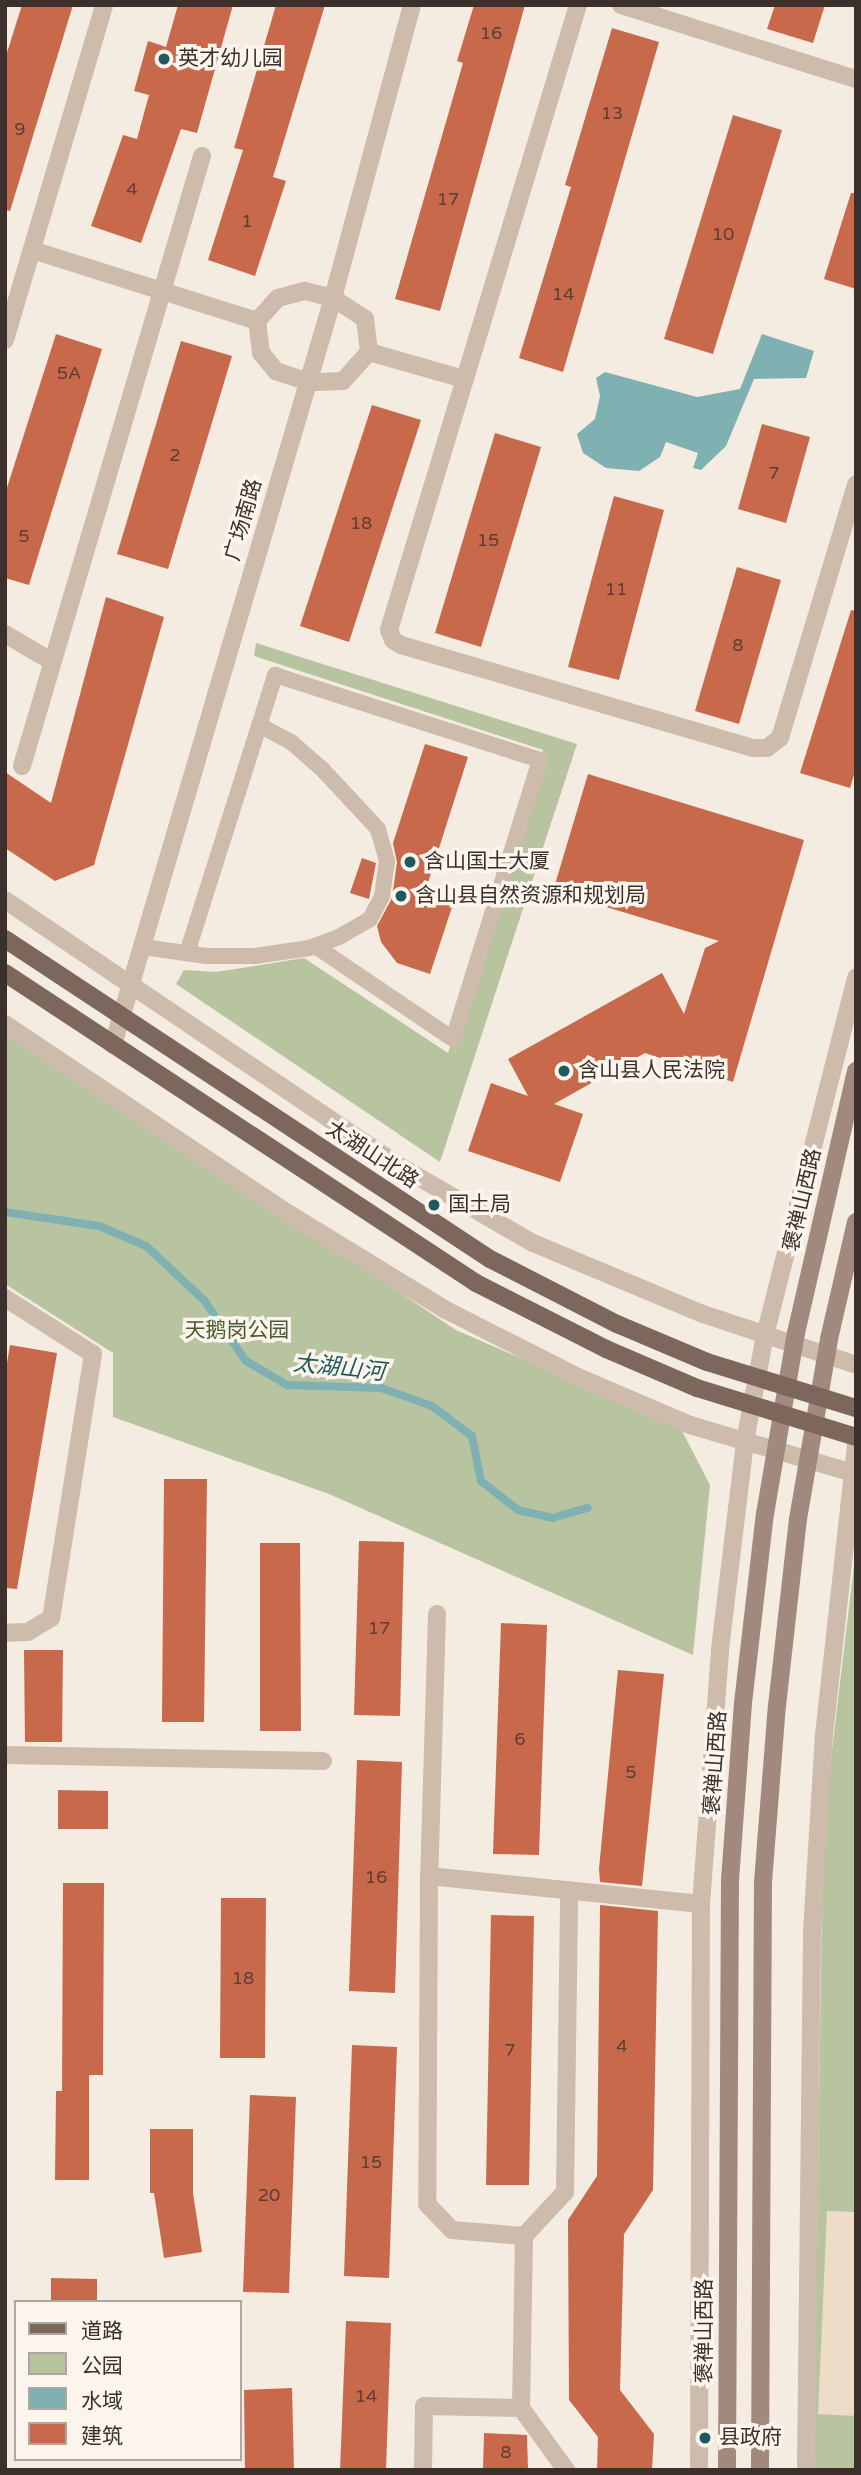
<!DOCTYPE html>
<meta charset="utf-8">
<style>
body{margin:0}
#map{position:relative;width:861px;height:2475px;overflow:hidden;background:#f4ebe1;font-family:"Varela Round","Noto Sans SC",sans-serif}
div>[style]{position:absolute}
[style*='--x']{left:calc(var(--x)*1px);top:calc(var(--y)*1px);width:calc(var(--w)*1px);rotate:calc(var(--a)*1deg)}
.green>*{inset:0;background:#b8c4a0}
.plaza>*{inset:0;background:#ecdcc8}
.water>*{inset:0;background:#7fb0b2}
.stream>*{height:8px;margin:-4px;padding:0 4px;transform-origin:4px;border-radius:4px;background:#7fb0b2}
.building>*{inset:0;background:#c8694b}
.service>*{height:16px;margin:-8px;padding:0 8px;transform-origin:8px;border-radius:8px;background:#cdbbac}
.minor>*{height:18px;margin:-9px;padding:0 9px;transform-origin:9px;border-radius:9px;background:#cdbbac}
.tertiary>*{height:18px;margin:-9px;padding:0 9px;transform-origin:9px;border-radius:9px;background:#cdbbac}
.secondary>*{height:18px;margin:-9px;padding:0 9px;transform-origin:9px;border-radius:9px;background:#a18a7d}
.primary>*{height:18px;margin:-9px;padding:0 9px;transform-origin:9px;border-radius:9px;background:#7d675c}
.dots>*{width:19px;height:19px;translate:-50% -50%;box-sizing:border-box;border:4px solid #fbf5ee;border-radius:50%}
span{translate:-50% -50%;white-space:nowrap;text-align:center;line-height:1.15;-webkit-text-stroke:7px #fbf5ee;paint-order:stroke}
.number-label{font-size:18px;color:#5e3e33}
.number-label span{-webkit-text-stroke-width:0}
.poi-label{font-size:21px;color:#3b302b}
.left{translate:0 -50%;text-align:left}
.street-label{font-size:21px;color:#3b302b}
.park-label{font-size:21px;color:#4a5a2e}
.water-label{font-size:23px;color:#1f5a5e;font-style:italic}
.frame{position:absolute;inset:0;border:7px solid #3b302b;pointer-events:none}
.legend{position:absolute;left:14px;top:2300px;width:228px;height:161px;box-sizing:border-box;background:#fbf5ee;border:2px solid #aea6a0;margin:0;padding:9px 12px;list-style:none;font-size:21px;color:#3b302b}
.legend li{display:flex;align-items:center;gap:14px;height:35px}
.legend b{width:35px;border:2px solid #aea6a0}
</style>
<div id="map">
<div class="green">
<div style="clip-path:polygon(256px 643px,577px 744px,440px 1162px,176px 984px,184px 970px,216px 972px,304px 958px,448px 1053px,543px 750px,254px 656px)"></div>
<div style="clip-path:polygon(5px 1028px,456px 1330px,680px 1427px,710px 1485px,693px 1655px,329px 1494px,113px 1417px,113px 1353px,5px 1284px)"></div>
<div style="clip-path:polygon(856px 1548px,856px 2470px,814px 2470px,823px 1827px)"></div>
</div>
<div class="plaza">
<div style="clip-path:polygon(827px 2211px,856px 2212px,856px 2416px,818px 2414px)"></div>
</div>
<div class="water">
<div style="clip-path:polygon(762px 334px,814px 351px,806px 378px,754px 379px,726px 446px,701px 470px,693px 468px,698px 453px,666px 442px,660px 457px,639px 471px,606px 468px,583px 453px,577px 434px,595px 419px,600px 396px,596px 378px,605px 372px,697px 397px,740px 389px)"></div>
</div>
<div class="stream">
<div style="--x:5;--y:1212;--w:95;--a:8.5"></div>
<div style="--x:99;--y:1226;--w:51;--a:23.1"></div>
<div style="--x:146;--y:1246;--w:79;--a:43"></div>
<div style="--x:204;--y:1300;--w:74;--a:55.5"></div>
<div style="--x:246;--y:1361;--w:48;--a:30.3"></div>
<div style="--x:287;--y:1385;--w:94;--a:1.8"></div>
<div style="--x:381;--y:1388;--w:54;--a:19.4"></div>
<div style="--x:432;--y:1406;--w:50;--a:36.9"></div>
<div style="--x:472;--y:1436;--w:46;--a:78.7"></div>
<div style="--x:481;--y:1481;--w:47;--a:38.1"></div>
<div style="--x:518;--y:1510;--w:35;--a:13"></div>
<div style="--x:552;--y:1518;--w:37;--a:-16"></div>
</div>
<div class="building">
<div style="clip-path:polygon(22px 5px,73px 5px,10px 211px,5px 210px,5px 59px)"></div>
<div style="clip-path:polygon(178px 5px,233px 5px,197px 133px,181px 129px,141px 243px,91px 226px,123px 135px,137px 139px,149px 95px,134px 91px,148px 41px,166px 47px)"></div>
<div style="clip-path:polygon(276px 5px,325px 5px,273px 177px,286px 181px,255px 276px,208px 260px,243px 150px,234px 148px)"></div>
<div style="clip-path:polygon(474px 5px,525px 5px,440px 311px,395px 299px,463px 63px,457px 61px)"></div>
<div style="clip-path:polygon(775px 5px,825px 5px,813px 43px,767px 29px)"></div>
<div style="clip-path:polygon(612px 28px,659px 42px,563px 372px,519px 358px,571px 187px,565px 185px)"></div>
<div style="clip-path:polygon(733px 115px,782px 130px,713px 354px,664px 339px)"></div>
<div style="clip-path:polygon(851px 193px,856px 193px,856px 289px,824px 279px)"></div>
<div style="clip-path:polygon(56px 334px,102px 349px,29px 585px,5px 578px,5px 494px)"></div>
<div style="clip-path:polygon(181px 341px,232px 356px,168px 569px,117px 554px)"></div>
<div style="clip-path:polygon(372px 405px,421px 420px,349px 642px,300px 626px)"></div>
<div style="clip-path:polygon(762px 424px,810px 437px,786px 523px,738px 509px)"></div>
<div style="clip-path:polygon(495px 433px,541px 447px,481px 647px,435px 633px)"></div>
<div style="clip-path:polygon(614px 496px,664px 510px,619px 680px,568px 667px)"></div>
<div style="clip-path:polygon(737px 567px,781px 580px,739px 724px,695px 711px)"></div>
<div style="clip-path:polygon(106px 597px,164px 617px,94px 865px,55px 881px,5px 848px,5px 772px,51px 803px)"></div>
<div style="clip-path:polygon(851px 610px,856px 611px,856px 768px,850px 788px,800px 773px)"></div>
<div style="clip-path:polygon(425px 744px,468px 757px,426px 889px,455px 898px,430px 974px,397px 963px,381px 942px,377px 926px,392px 898px,397px 862px,393px 843px)"></div>
<div style="clip-path:polygon(588px 774px,804px 840px,733px 1082px,645px 1053px,554px 1104px,583px 1114px,560px 1182px,468px 1151px,491px 1083px,528px 1096px,508px 1059px,662px 973px,684px 1014px,705px 948px,719px 941px,553px 891px)"></div>
<div style="clip-path:polygon(362px 858px,376px 863px,369px 899px,350px 893px)"></div>
<div style="clip-path:polygon(10px 1345px,57px 1353px,17px 1589px,5px 1588px,5px 1375px)"></div>
<div style="clip-path:polygon(164px 1479px,207px 1479px,204px 1722px,162px 1722px)"></div>
<div style="clip-path:polygon(359px 1541px,404px 1542px,400px 1716px,354px 1715px)"></div>
<div style="clip-path:polygon(260px 1543px,300px 1543px,301px 1731px,260px 1731px)"></div>
<div style="clip-path:polygon(501px 1623px,547px 1625px,539px 1855px,493px 1854px)"></div>
<div style="clip-path:polygon(24px 1650px,63px 1650px,62px 1742px,25px 1742px)"></div>
<div style="clip-path:polygon(618px 1670px,664px 1674px,642px 1886px,600px 1882px,599px 1869px)"></div>
<div style="clip-path:polygon(357px 1760px,402px 1762px,395px 1993px,349px 1991px)"></div>
<div style="clip-path:polygon(58px 1790px,108px 1791px,108px 1829px,58px 1829px)"></div>
<div style="clip-path:polygon(63px 1883px,104px 1883px,103px 2075px,89px 2075px,89px 2180px,55px 2180px,56px 2091px,62px 2091px)"></div>
<div style="clip-path:polygon(221px 1898px,266px 1898px,265px 2058px,220px 2058px)"></div>
<div style="clip-path:polygon(600px 1905px,658px 1911px,653px 2190px,624px 2234px,620px 2390px,654px 2434px,652px 2470px,597px 2470px,598px 2437px,569px 2400px,568px 2220px,597px 2176px)"></div>
<div style="clip-path:polygon(491px 1915px,534px 1916px,529px 2185px,486px 2185px)"></div>
<div style="clip-path:polygon(352px 2045px,397px 2047px,389px 2278px,344px 2276px)"></div>
<div style="clip-path:polygon(250px 2095px,296px 2097px,289px 2293px,243px 2292px)"></div>
<div style="clip-path:polygon(150px 2129px,193px 2129px,193px 2193px,202px 2252px,164px 2258px,154px 2193px,150px 2193px)"></div>
<div style="clip-path:polygon(51px 2278px,97px 2279px,97px 2302px,51px 2302px)"></div>
<div style="clip-path:polygon(346px 2321px,391px 2323px,386px 2470px,340px 2470px)"></div>
<div style="clip-path:polygon(292px 2388px,294px 2470px,245px 2470px,244px 2390px)"></div>
<div style="clip-path:polygon(484px 2433px,527px 2435px,528px 2470px,483px 2470px)"></div>
</div>
<div class="service">
<div style="--x:143;--y:947;--w:64;--a:8.1"></div>
<div style="--x:206;--y:956;--w:49;--a:0"></div>
<div style="--x:255;--y:956;--w:55;--a:-8.4"></div>
<div style="--x:309;--y:948;--w:32;--a:-20"></div>
<div style="--x:339;--y:937;--w:36;--a:-30"></div>
<div style="--x:370;--y:919;--w:26;--a:-62"></div>
<div style="--x:382;--y:896;--w:35;--a:-82"></div>
<div style="--x:387;--y:861;--w:33;--a:-106"></div>
<div style="--x:378;--y:829;--w:82;--a:-133"></div>
<div style="--x:322;--y:769;--w:41;--a:-138.9"></div>
<div style="--x:291;--y:742;--w:36;--a:-152"></div>
<div style="--x:187;--y:953;--w:292;--a:-72.4"></div>
<div style="--x:275;--y:675;--w:278;--a:17.8"></div>
<div style="--x:540;--y:760;--w:292;--a:107.3"></div>
<div style="--x:453;--y:1039;--w:166;--a:-146"></div>
</div>
<div class="minor">
<div style="--x:578;--y:5;--w:653;--a:106.83"></div>
<div style="--x:389;--y:630;--w:11;--a:68"></div>
<div style="--x:393;--y:640;--w:9;--a:32"></div>
<div style="--x:401;--y:645;--w:368;--a:16.3"></div>
<div style="--x:754;--y:748;--w:13;--a:0"></div>
<div style="--x:767;--y:748;--w:16;--a:-38"></div>
<div style="--x:780;--y:738;--w:265;--a:-73.3"></div>
<div style="--x:621;--y:5;--w:246;--a:17.5"></div>
<div style="--x:32;--y:250;--w:236;--a:17.5"></div>
<div style="--x:305;--y:291;--w:29;--a:14"></div>
<div style="--x:333;--y:298;--w:38;--a:33"></div>
<div style="--x:365;--y:319;--w:33;--a:83"></div>
<div style="--x:369;--y:352;--w:39;--a:132"></div>
<div style="--x:343;--y:381;--w:34;--a:178"></div>
<div style="--x:309;--y:382;--w:35;--a:-162"></div>
<div style="--x:276;--y:371;--w:23;--a:-130"></div>
<div style="--x:261;--y:353;--w:32;--a:-97"></div>
<div style="--x:257;--y:321;--w:31;--a:-48"></div>
<div style="--x:278;--y:298;--w:28;--a:-15"></div>
<div style="--x:5;--y:340;--w:349;--a:-73.5"></div>
<div style="--x:369;--y:352;--w:99;--a:15.9"></div>
<div style="--x:5;--y:634;--w:53;--a:30.4"></div>
<div style="--x:22;--y:766;--w:636;--a:-73.56"></div>
<div style="--x:5;--y:900;--w:472;--a:34"></div>
<div style="--x:396;--y:1164;--w:158;--a:30"></div>
<div style="--x:533;--y:1243;--w:184;--a:22.7"></div>
<div style="--x:703;--y:1314;--w:161;--a:18.4"></div>
<div style="--x:5;--y:1024;--w:338;--a:33.8"></div>
<div style="--x:286;--y:1212;--w:188;--a:31.5"></div>
<div style="--x:446;--y:1310;--w:148;--a:26.9"></div>
<div style="--x:578;--y:1377;--w:122;--a:23.2"></div>
<div style="--x:690;--y:1425;--w:173;--a:16.4"></div>
<div style="--x:5;--y:1298;--w:104;--a:32.5"></div>
<div style="--x:93;--y:1354;--w:267;--a:99"></div>
<div style="--x:51;--y:1618;--w:27;--a:149"></div>
<div style="--x:28;--y:1632;--w:23;--a:178"></div>
<div style="--x:437;--y:1614;--w:262;--a:91.7"></div>
<div style="--x:429;--y:1876;--w:328;--a:90.3"></div>
<div style="--x:427;--y:2204;--w:36;--a:46"></div>
<div style="--x:452;--y:2230;--w:72;--a:4.8"></div>
<div style="--x:524;--y:2236;--w:60;--a:-47"></div>
<div style="--x:565;--y:2192;--w:302;--a:-89.2"></div>
<div style="--x:5;--y:1755;--w:318;--a:1.1"></div>
<div style="--x:429;--y:1876;--w:273;--a:5.9"></div>
<div style="--x:521;--y:2408;--w:172;--a:-89"></div>
<div style="--x:423;--y:2470;--w:64;--a:-89.1"></div>
<div style="--x:424;--y:2406;--w:97;--a:1.2"></div>
<div style="--x:521;--y:2408;--w:77;--a:54"></div>
<div style="--x:699;--y:2470;--w:566;--a:-89.8"></div>
<div style="--x:701;--y:1904;--w:256;--a:-85.7"></div>
<div style="--x:720;--y:1649;--w:209;--a:-83.1"></div>
<div style="--x:745;--y:1441;--w:108;--a:-79.3"></div>
<div style="--x:765;--y:1335;--w:369;--a:-75.7"></div>
<div style="--x:806;--y:2470;--w:539;--a:-89.36"></div>
<div style="--x:812;--y:1931;--w:196;--a:-86.5"></div>
<div style="--x:824;--y:1735;--w:294;--a:-83.7"></div>
</div>
<div class="tertiary">
<div style="--x:113;--y:1045;--w:779;--a:-73.59"></div>
<div style="--x:333;--y:298;--w:303;--a:-74.9"></div>
</div>
<div class="secondary">
<div style="--x:727;--y:2470;--w:590;--a:-89.71"></div>
<div style="--x:730;--y:1880;--w:177;--a:-85.8"></div>
<div style="--x:743;--y:1703;--w:190;--a:-83.4"></div>
<div style="--x:765;--y:1514;--w:184;--a:-80.3"></div>
<div style="--x:796;--y:1333;--w:269;--a:-77.1"></div>
<div style="--x:760;--y:2470;--w:588;--a:-89.71"></div>
<div style="--x:763;--y:1882;--w:177;--a:-85.5"></div>
<div style="--x:777;--y:1706;--w:188;--a:-83.6"></div>
<div style="--x:798;--y:1519;--w:183;--a:-80.2"></div>
<div style="--x:829;--y:1339;--w:120;--a:-77"></div>
</div>
<div class="primary">
<div style="--x:5;--y:939;--w:581;--a:33.42"></div>
<div style="--x:490;--y:1259;--w:143;--a:27.1"></div>
<div style="--x:617;--y:1324;--w:98;--a:22.9"></div>
<div style="--x:707;--y:1362;--w:156;--a:17.2"></div>
<div style="--x:5;--y:973;--w:564;--a:33.35"></div>
<div style="--x:476;--y:1283;--w:146;--a:26.9"></div>
<div style="--x:606;--y:1349;--w:99;--a:23.2"></div>
<div style="--x:697;--y:1388;--w:166;--a:17.1"></div>
</div>
<div class="dots">
<div style="left:164px;top:59px;background:#1f5a5e"></div>
<div style="left:410px;top:862px;background:#1f5a5e"></div>
<div style="left:401px;top:896px;background:#1f5a5e"></div>
<div style="left:564px;top:1071px;background:#1f5a5e"></div>
<div style="left:434px;top:1205px;background:#1f5a5e"></div>
<div style="left:705px;top:2438px;background:#1f5a5e"></div>
</div>
<div class="number-label">
<span style="left:491px;top:33px">16</span>
<span style="left:612px;top:113px">13</span>
<span style="left:20px;top:129px">9</span>
<span style="left:132px;top:189px">4</span>
<span style="left:448px;top:199px">17</span>
<span style="left:247px;top:221px">1</span>
<span style="left:723px;top:234px">10</span>
<span style="left:563px;top:294px">14</span>
<span style="left:69px;top:373px">5A</span>
<span style="left:175px;top:455px">2</span>
<span style="left:774px;top:473px">7</span>
<span style="left:361px;top:523px">18</span>
<span style="left:24px;top:536px">5</span>
<span style="left:488px;top:540px">15</span>
<span style="left:616px;top:589px">11</span>
<span style="left:738px;top:645px">8</span>
<span style="left:379px;top:1628px">17</span>
<span style="left:520px;top:1739px">6</span>
<span style="left:631px;top:1772px">5</span>
<span style="left:376px;top:1877px">16</span>
<span style="left:243px;top:1978px">18</span>
<span style="left:622px;top:2046px">4</span>
<span style="left:510px;top:2050px">7</span>
<span style="left:371px;top:2162px">15</span>
<span style="left:269px;top:2195px">20</span>
<span style="left:366px;top:2396px">14</span>
<span style="left:506px;top:2452px">8</span>
</div>
<div class="poi-label">
<span class="left" style="left:178px;top:59px">英才幼儿园</span>
<span class="left" style="left:424px;top:862px">含山国土大厦</span>
<span class="left" style="left:415px;top:896px">含山县自然资源和规划局</span>
<span class="left" style="left:578px;top:1071px">含山县人民法院</span>
<span class="left" style="left:448px;top:1205px">国土局</span>
<span class="left" style="left:719px;top:2438px">县政府</span>
</div>
<div class="street-label">
<span style="left:244px;top:520px;rotate:-74deg">广场南路</span>
<span style="left:372px;top:1155px;rotate:33deg">太湖山北路</span>
<span style="left:803px;top:1200px;rotate:-77deg">褒禅山西路</span>
<span style="left:716px;top:1763px;rotate:-86deg">褒禅山西路</span>
<span style="left:705px;top:2331px;rotate:-90deg">褒禅山西路</span>
</div>
<div class="park-label">
<span style="left:237px;top:1331px">天鹅岗公园</span>
</div>
<div class="water-label">
<span style="left:339px;top:1368px;rotate:6deg">太湖山河</span>
</div>
<div class="frame"></div>
<ul class="legend">
<li><b style="height:9px;background:#7d675c"></b>道路</li>
<li><b style="height:19px;background:#b8c4a0"></b>公园</li>
<li><b style="height:19px;background:#7fb0b2"></b>水域</li>
<li><b style="height:19px;background:#c8694b"></b>建筑</li>
</ul>
</div>
